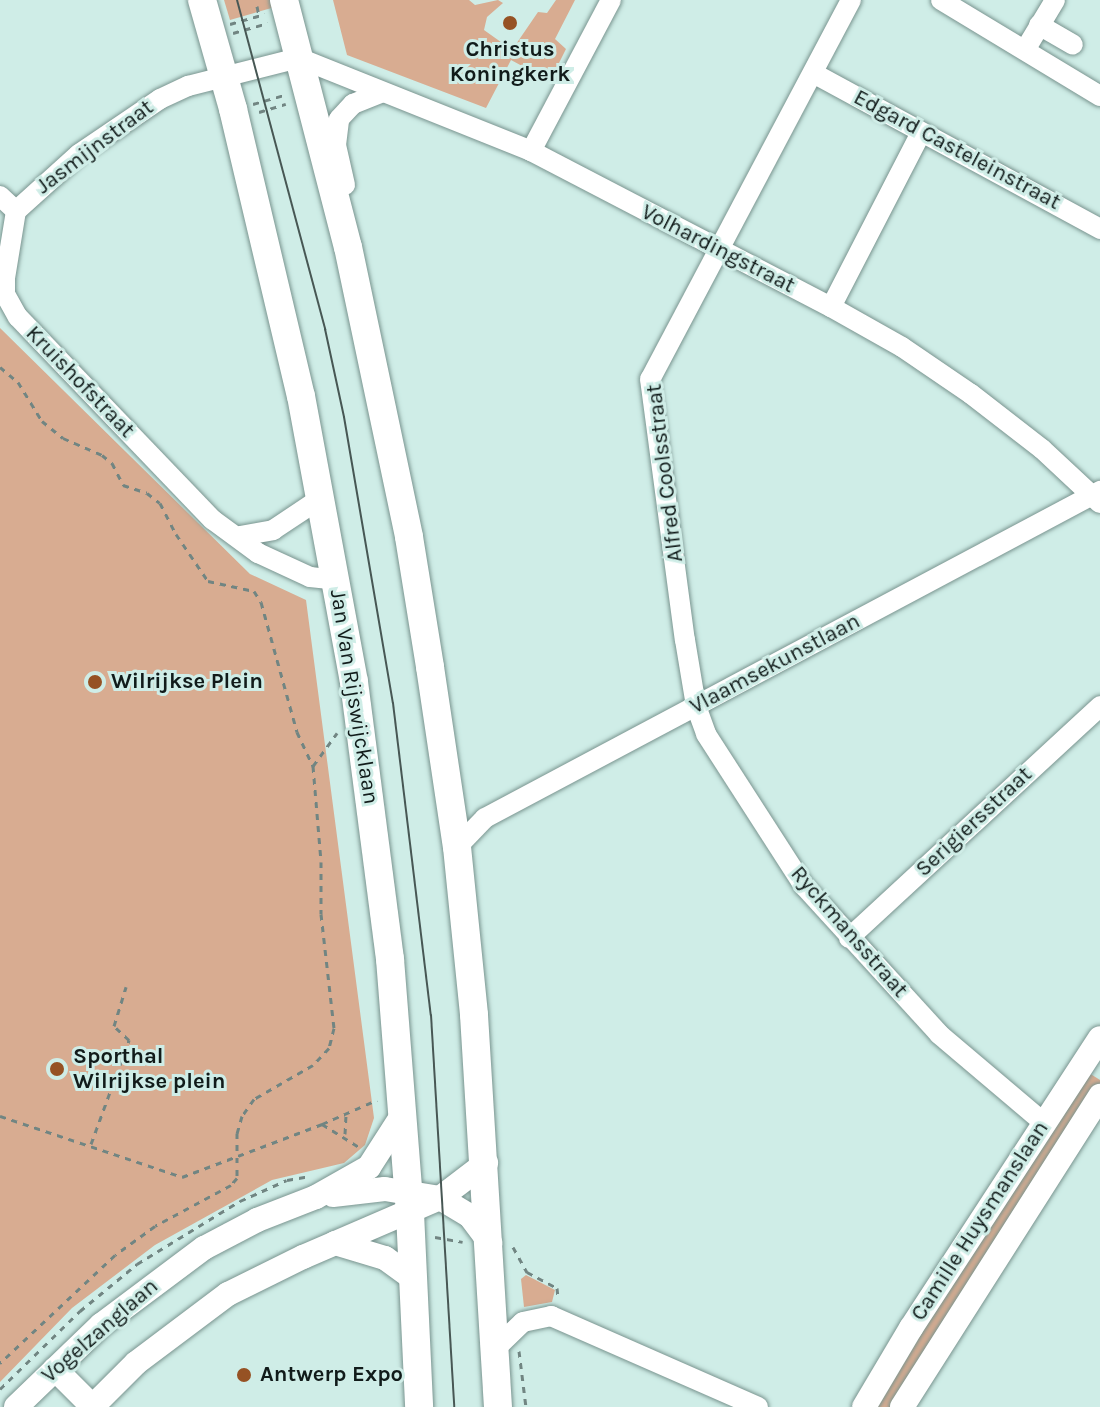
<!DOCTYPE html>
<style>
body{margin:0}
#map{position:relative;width:1100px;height:1407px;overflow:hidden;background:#cfede7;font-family:Karla,sans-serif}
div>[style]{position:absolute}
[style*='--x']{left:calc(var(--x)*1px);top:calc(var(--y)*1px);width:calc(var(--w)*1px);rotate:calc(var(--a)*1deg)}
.green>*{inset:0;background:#d8ac91}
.path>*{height:3px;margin-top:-1.5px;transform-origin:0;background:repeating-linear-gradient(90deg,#718582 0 6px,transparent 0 12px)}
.roads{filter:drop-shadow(0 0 2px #79948f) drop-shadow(0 0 2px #79948f)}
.minor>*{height:20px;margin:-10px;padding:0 10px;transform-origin:10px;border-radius:10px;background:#fff}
.tertiary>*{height:24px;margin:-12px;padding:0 12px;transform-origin:12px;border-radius:12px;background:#fff}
.secondary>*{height:28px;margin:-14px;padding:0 14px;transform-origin:14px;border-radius:14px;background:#fff}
.tram>*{height:2px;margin:-1px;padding:0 1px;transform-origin:1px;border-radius:1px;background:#475754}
.dots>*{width:22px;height:22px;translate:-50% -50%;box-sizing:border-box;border:4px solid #cfede7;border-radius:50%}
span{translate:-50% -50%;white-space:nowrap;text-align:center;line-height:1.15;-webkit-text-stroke:6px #cfede7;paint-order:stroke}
.poi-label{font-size:22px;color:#111b1a;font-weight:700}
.left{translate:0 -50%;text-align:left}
.street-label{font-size:22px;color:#111b1a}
</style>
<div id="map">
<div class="green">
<div style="clip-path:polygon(224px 0,273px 0,275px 7px,230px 20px)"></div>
<div style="clip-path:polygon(333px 0,469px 0,475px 5px,498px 0,503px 3px,487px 17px,484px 30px,512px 50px,538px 12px,547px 13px,556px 0,575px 0,555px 39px,566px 49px,550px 81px,511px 60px,486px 108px,347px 55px)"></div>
<div style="clip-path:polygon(0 328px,250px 574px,306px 600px,374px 1118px,365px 1145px,344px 1163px,272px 1180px,155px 1245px,72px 1308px,0 1382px)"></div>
<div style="clip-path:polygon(1089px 1073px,1100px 1080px,1100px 1086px,891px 1407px,871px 1407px)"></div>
<div style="clip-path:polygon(526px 1275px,555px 1290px,552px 1302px,524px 1307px,521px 1279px)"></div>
</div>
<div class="path">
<div style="--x:257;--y:6;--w:10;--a:79"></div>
<div style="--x:230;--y:24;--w:36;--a:-16"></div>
<div style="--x:233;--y:33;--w:36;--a:-16"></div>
<div style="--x:253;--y:104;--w:32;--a:-16"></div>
<div style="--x:259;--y:112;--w:28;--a:-17"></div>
<div style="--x:0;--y:367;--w:23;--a:40"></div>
<div style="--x:18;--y:382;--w:46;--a:58.4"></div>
<div style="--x:42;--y:421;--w:27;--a:39"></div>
<div style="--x:63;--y:438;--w:43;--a:23.6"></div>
<div style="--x:102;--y:455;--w:13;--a:39"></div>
<div style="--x:112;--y:463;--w:25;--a:63"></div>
<div style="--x:123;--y:485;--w:25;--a:18"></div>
<div style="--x:147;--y:493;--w:16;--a:38"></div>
<div style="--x:160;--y:503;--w:35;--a:63"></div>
<div style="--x:176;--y:534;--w:57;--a:55.8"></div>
<div style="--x:208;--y:581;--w:47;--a:12.3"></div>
<div style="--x:254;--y:591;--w:13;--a:58"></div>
<div style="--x:261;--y:602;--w:135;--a:74.5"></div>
<div style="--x:297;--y:732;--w:38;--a:65"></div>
<div style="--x:313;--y:766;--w:96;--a:85.2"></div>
<div style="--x:321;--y:862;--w:52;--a:90"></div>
<div style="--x:321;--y:914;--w:115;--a:83.5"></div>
<div style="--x:334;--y:1028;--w:21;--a:104"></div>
<div style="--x:329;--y:1048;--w:23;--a:133"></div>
<div style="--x:313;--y:1065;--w:68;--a:150"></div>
<div style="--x:254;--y:1099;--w:21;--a:125"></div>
<div style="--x:242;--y:1116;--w:18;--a:106"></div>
<div style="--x:237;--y:1133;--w:45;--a:90"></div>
<div style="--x:237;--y:1178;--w:9;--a:131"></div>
<div style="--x:231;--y:1185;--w:86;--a:151.7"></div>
<div style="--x:155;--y:1226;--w:49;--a:144.1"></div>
<div style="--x:115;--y:1255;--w:158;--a:136.8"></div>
<div style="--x:313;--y:766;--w:41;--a:-54"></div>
<div style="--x:0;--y:1116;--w:192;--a:18.5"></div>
<div style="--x:182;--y:1177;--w:150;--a:-20.7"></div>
<div style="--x:322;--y:1124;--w:44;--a:31.9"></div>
<div style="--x:322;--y:1124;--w:60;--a:-23.6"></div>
<div style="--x:345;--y:1134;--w:20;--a:-87"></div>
<div style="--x:91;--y:1144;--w:111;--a:-69.9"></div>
<div style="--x:129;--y:1040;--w:21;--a:-137"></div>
<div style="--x:114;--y:1026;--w:41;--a:-72.9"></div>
<div style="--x:435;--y:1237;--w:28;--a:10"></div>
<div style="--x:513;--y:1247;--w:29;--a:61"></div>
<div style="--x:527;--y:1272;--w:34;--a:28"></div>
<div style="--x:557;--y:1288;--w:9;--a:84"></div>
<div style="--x:519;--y:1351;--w:56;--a:82.9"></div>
<div style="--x:0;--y:1389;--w:112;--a:-44.3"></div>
<div style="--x:80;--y:1311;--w:74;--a:-39.5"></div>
<div style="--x:137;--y:1264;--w:121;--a:-31.5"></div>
<div style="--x:240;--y:1201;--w:51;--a:-24.1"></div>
<div style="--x:287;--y:1180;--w:22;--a:-10"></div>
</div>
<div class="roads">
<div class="minor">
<div style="--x:851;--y:0;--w:429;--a:117.9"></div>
<div style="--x:650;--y:379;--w:263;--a:82.4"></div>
<div style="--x:685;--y:640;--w:67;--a:80.5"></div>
<div style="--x:696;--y:706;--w:30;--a:70"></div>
<div style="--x:706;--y:734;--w:181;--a:57.2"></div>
<div style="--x:804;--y:886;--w:200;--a:47.6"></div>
<div style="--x:939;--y:1034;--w:138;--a:40.3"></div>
<div style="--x:941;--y:0;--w:186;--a:31.1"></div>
<div style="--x:1039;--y:25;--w:39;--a:30"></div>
<div style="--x:1025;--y:50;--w:58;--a:-59"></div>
<div style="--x:813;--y:73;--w:327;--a:28.5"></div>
<div style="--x:531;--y:151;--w:171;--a:-62.1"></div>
<div style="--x:345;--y:185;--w:41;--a:-102.7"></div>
<div style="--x:336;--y:145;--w:26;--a:-83"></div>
<div style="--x:339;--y:119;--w:21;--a:-47"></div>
<div style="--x:353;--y:104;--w:31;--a:-22"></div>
<div style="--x:0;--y:196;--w:22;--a:43"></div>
<div style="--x:16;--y:211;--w:85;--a:-42.1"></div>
<div style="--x:79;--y:154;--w:98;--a:-34.2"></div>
<div style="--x:160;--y:99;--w:31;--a:-25"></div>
<div style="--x:188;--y:86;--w:114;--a:-14.2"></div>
<div style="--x:299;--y:58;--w:250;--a:21.8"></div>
<div style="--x:531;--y:151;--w:338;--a:27.5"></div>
<div style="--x:831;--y:307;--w:81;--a:29.4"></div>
<div style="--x:902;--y:347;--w:83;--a:34.3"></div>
<div style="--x:971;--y:394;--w:90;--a:37.8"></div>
<div style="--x:1042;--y:449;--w:79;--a:43"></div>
<div style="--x:16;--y:211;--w:68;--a:99.3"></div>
<div style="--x:5;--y:278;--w:16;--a:90"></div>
<div style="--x:5;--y:294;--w:26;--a:61"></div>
<div style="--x:18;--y:317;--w:281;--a:46.2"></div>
<div style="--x:213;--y:520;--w:56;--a:36.3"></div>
<div style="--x:258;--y:553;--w:57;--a:24.8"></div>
<div style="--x:310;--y:577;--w:27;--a:6"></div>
<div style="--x:831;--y:307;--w:196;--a:-62.7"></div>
<div style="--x:240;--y:536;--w:34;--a:-10"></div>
<div style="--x:273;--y:530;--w:58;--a:-33.7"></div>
<div style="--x:457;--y:847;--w:40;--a:-46"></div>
<div style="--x:485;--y:818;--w:697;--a:-28"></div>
<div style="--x:849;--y:938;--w:342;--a:-42.7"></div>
<div style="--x:496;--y:1348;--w:37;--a:-44"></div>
<div style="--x:523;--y:1322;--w:29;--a:-12"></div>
<div style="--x:551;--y:1316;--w:226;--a:23.7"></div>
</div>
<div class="tertiary">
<div style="--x:333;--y:1195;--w:52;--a:-6.6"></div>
<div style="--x:385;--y:1189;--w:56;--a:9.3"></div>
<div style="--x:440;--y:1198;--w:35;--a:31"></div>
<div style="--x:470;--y:1216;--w:34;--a:53"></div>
<div style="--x:335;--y:1243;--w:52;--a:16.7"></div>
<div style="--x:385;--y:1258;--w:34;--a:36"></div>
<div style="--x:55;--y:1369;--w:52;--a:45"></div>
<div style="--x:16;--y:1407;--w:118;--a:-44"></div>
<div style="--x:101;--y:1325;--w:129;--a:-36.8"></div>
<div style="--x:204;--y:1248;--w:60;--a:-27.8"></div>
<div style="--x:257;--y:1220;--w:63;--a:-21.3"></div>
<div style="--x:316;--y:1197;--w:61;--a:-29.5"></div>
<div style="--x:369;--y:1167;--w:63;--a:-57.3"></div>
<div style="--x:92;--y:1407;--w:62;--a:-45"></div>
<div style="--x:136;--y:1363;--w:115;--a:-36.9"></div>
<div style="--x:228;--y:1294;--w:84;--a:-26.3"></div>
<div style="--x:303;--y:1257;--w:149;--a:-23.3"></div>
<div style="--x:440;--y:1198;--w:58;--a:-37.3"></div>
<div style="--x:864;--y:1407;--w:92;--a:-59.3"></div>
<div style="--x:911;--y:1328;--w:346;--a:-56.9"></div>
<div style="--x:902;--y:1407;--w:369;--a:-57.5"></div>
</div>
<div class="secondary">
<div style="--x:202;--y:0;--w:113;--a:74.1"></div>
<div style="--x:233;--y:109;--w:295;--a:76.7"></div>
<div style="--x:301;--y:396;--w:291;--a:79.5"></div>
<div style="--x:354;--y:682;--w:279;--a:82.6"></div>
<div style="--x:390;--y:959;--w:255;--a:85.5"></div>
<div style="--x:410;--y:1213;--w:194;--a:87.3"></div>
<div style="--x:284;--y:0;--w:255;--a:75.5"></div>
<div style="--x:348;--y:247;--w:296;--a:78.1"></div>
<div style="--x:409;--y:537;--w:132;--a:80.8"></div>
<div style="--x:430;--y:667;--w:182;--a:81.5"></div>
<div style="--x:457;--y:847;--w:169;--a:84.2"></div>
<div style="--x:474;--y:1015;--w:393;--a:86.5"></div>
</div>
</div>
<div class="tram">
<div style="--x:237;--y:0;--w:341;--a:75"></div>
<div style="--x:325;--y:329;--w:90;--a:77.8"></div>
<div style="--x:344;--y:417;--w:290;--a:80.3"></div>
<div style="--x:393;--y:703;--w:314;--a:83.1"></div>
<div style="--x:431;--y:1015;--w:393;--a:86.6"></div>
</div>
<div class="dots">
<div style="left:510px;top:23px;background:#965224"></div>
<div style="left:95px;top:682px;background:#965224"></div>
<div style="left:57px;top:1069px;background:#965224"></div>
<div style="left:244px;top:1375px;background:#965224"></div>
</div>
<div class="poi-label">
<span style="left:510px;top:62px">Christus<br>Koningkerk</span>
<span class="left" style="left:111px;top:682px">Wilrijkse Plein</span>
<span class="left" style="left:73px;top:1069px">Sporthal<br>Wilrijkse plein</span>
<span class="left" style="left:260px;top:1375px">Antwerp Expo</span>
</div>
<div class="street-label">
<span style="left:95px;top:147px;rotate:-37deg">Jasmijnstraat</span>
<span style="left:957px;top:150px;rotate:28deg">Edgard Casteleinstraat</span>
<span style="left:718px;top:249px;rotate:27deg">Volhardingstraat</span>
<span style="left:80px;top:382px;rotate:46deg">Kruishofstraat</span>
<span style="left:665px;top:473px;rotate:-97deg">Alfred Coolsstraat</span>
<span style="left:775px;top:664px;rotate:-28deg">Vlaamsekunstlaan</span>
<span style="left:354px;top:697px;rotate:81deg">Jan Van Rijswijcklaan</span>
<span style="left:974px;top:822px;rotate:-43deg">Serigiersstraat</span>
<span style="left:849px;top:932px;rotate:49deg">Ryckmansstraat</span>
<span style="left:980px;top:1221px;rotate:-57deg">Camille Huysmanslaan</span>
<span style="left:100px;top:1331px;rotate:-41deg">Vogelzanglaan</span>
</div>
</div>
